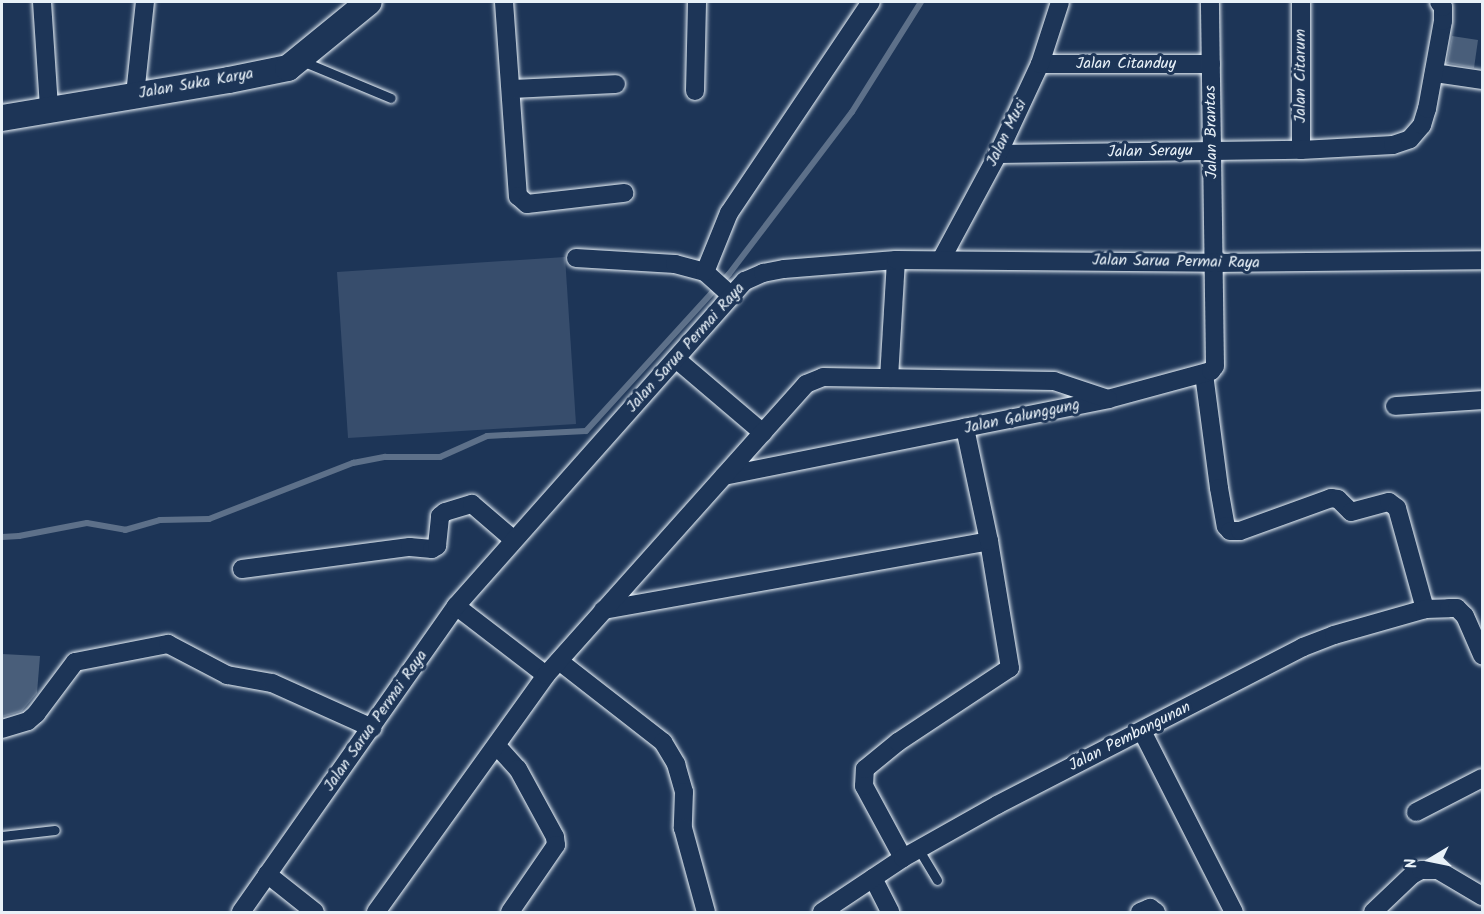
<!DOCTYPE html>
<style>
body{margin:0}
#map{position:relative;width:1484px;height:914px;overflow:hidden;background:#1d3557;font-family:Kalam,sans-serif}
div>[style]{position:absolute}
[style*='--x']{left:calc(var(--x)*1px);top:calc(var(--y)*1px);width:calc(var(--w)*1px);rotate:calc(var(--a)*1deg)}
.green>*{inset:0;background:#374d6c}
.stream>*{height:6px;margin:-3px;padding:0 3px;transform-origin:3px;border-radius:3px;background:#5d7089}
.building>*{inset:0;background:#495e7a}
.roads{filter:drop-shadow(0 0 2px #e8f1f8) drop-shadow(0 0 2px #e8f1f8)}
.lane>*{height:9px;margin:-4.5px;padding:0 4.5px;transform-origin:4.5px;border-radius:4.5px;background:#1d3557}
.street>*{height:18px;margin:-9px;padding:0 9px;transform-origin:9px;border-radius:9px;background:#1d3557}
.secondary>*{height:26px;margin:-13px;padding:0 13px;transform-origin:13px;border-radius:13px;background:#1d3557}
span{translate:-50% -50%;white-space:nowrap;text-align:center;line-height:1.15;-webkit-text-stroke:6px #1d3557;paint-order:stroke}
.street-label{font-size:16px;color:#e8f1f8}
.frame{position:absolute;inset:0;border:3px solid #e8f1f8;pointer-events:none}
.north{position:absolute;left:1400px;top:830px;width:60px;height:60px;-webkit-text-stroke:4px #1d3557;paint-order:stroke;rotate:260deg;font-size:16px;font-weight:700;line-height:24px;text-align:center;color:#e8f1f8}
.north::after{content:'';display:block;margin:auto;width:21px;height:27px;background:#e8f1f8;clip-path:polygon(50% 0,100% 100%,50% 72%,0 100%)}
</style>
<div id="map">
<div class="green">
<div style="clip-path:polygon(565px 257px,576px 424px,348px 438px,337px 272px)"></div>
</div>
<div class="stream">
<div style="--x:2;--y:537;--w:17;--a:-3"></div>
<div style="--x:19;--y:536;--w:69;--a:-10.8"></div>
<div style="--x:87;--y:523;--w:39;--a:10"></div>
<div style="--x:125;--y:530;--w:36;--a:-16"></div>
<div style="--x:160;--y:520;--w:49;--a:-1.2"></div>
<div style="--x:209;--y:519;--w:155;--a:-21.3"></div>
<div style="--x:353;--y:463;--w:33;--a:-11"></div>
<div style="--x:385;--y:457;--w:55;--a:0"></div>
<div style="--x:440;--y:457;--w:51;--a:-24.1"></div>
<div style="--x:487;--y:436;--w:99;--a:-2.9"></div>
<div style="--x:586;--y:431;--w:212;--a:-47.7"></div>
<div style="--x:729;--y:274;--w:203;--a:-52.8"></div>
<div style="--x:852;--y:112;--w:130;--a:-57.9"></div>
</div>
<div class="building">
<div style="clip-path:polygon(1452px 36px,1478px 40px,1474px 68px,1447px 63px)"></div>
<div style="clip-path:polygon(2px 654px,40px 656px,37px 693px,22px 711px,2px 717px)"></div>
</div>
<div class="roads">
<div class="lane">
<div style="--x:302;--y:61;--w:96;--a:22.6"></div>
<div style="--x:2;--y:836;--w:53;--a:-6.5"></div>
<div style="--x:919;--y:850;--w:35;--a:59"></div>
</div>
<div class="street">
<div style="--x:42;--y:2;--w:106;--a:86.2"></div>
<div style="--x:504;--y:2;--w:195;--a:85.9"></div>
<div style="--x:518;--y:196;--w:12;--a:42"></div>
<div style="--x:527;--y:204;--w:98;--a:-6.5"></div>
<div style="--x:1040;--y:64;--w:171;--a:0"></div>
<div style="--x:1434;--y:73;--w:49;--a:8.3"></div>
<div style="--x:511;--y:89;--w:105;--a:-2.7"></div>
<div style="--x:695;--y:91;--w:89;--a:-88.7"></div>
<div style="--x:135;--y:95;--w:94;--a:-83.9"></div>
<div style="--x:1301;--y:150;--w:148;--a:-90"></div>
<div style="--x:998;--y:154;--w:303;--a:-0.8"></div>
<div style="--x:1301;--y:150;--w:92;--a:-3.1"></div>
<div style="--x:1393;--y:145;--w:18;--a:-19"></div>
<div style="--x:1410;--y:139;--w:18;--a:-49"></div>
<div style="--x:1422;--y:125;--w:17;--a:-73"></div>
<div style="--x:1427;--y:109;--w:89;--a:-79.7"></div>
<div style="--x:1443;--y:21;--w:14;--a:-90"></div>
<div style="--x:1443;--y:7;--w:6;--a:-129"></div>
<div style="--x:576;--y:258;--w:99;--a:3.5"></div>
<div style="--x:675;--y:264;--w:31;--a:15"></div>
<div style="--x:705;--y:272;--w:36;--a:42"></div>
<div style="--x:942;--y:258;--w:118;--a:-61.7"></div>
<div style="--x:998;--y:154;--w:99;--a:-65"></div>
<div style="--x:1040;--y:64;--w:65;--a:-72.1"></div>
<div style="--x:705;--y:272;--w:64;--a:-67.9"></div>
<div style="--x:729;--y:213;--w:254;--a:-56.1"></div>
<div style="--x:676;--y:359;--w:114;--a:40.4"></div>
<div style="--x:1204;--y:374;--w:115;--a:82.5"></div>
<div style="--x:1219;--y:488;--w:39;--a:80"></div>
<div style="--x:1226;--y:526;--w:6;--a:51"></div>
<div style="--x:1230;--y:531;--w:10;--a:0"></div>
<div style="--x:1240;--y:531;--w:97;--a:-19.9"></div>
<div style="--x:1331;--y:498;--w:7;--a:8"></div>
<div style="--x:1338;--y:499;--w:18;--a:45"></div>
<div style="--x:1351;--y:512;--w:39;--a:-15"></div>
<div style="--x:1389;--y:502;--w:10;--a:37"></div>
<div style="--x:1397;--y:508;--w:105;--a:74.5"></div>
<div style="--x:889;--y:378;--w:118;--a:-86.6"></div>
<div style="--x:1395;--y:406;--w:87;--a:-3.9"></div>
<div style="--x:724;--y:476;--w:392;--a:-11.3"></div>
<div style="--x:1108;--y:399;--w:107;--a:-15.2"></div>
<div style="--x:1211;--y:371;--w:6;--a:-51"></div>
<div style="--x:1215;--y:366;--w:364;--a:-90.8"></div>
<div style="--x:242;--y:569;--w:169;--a:-7.5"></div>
<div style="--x:410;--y:547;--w:22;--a:5"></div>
<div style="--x:432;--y:549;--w:6;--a:-31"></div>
<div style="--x:437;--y:546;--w:30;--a:-84"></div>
<div style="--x:440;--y:516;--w:6;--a:-39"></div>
<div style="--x:445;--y:512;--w:28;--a:-17"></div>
<div style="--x:472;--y:504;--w:55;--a:40.6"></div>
<div style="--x:456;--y:606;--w:113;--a:37.5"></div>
<div style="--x:603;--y:610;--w:392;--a:-10.1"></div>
<div style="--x:559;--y:661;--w:132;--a:37.9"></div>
<div style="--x:663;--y:742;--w:26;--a:59"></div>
<div style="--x:676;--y:764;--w:29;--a:74"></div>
<div style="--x:684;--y:792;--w:36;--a:92"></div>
<div style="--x:683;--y:828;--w:87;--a:74.7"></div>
<div style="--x:2;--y:729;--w:27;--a:-17"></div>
<div style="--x:28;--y:721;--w:11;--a:-41"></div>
<div style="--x:36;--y:714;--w:65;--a:-53.1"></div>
<div style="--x:75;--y:662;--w:95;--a:-11"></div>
<div style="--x:168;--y:644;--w:67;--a:27.7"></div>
<div style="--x:227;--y:675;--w:46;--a:10.1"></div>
<div style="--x:272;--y:683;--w:110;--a:24.2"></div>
<div style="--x:1142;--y:731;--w:203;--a:63.1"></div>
<div style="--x:497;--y:746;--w:31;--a:48"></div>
<div style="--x:518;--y:769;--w:77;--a:61.4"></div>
<div style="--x:555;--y:837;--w:8;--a:83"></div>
<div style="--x:556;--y:845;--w:81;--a:124.5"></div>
<div style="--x:1416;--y:812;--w:74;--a:-27.3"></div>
<div style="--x:903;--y:858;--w:82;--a:-118.4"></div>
<div style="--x:864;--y:786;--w:17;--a:-87"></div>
<div style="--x:865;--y:769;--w:43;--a:-39.3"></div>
<div style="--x:898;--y:742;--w:134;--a:-33.5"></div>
<div style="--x:1010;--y:668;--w:129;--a:-99.4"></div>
<div style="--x:989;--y:541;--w:116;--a:-102"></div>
<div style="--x:267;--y:874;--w:61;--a:38.4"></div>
<div style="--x:873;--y:878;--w:38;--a:63"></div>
<div style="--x:241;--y:912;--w:374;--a:-54.9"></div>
<div style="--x:456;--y:606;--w:435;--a:-48.4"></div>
<div style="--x:745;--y:281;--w:20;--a:-24"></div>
<div style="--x:763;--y:273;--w:21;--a:-11"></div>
<div style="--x:784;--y:269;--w:112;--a:-4.6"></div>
<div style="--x:896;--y:260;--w:317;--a:0.5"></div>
<div style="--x:1213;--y:263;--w:269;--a:-0.6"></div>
<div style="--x:376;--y:912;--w:292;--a:-54.3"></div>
<div style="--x:546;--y:675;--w:390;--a:-48.2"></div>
<div style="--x:806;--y:384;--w:18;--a:-22"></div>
<div style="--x:823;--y:377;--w:231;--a:1"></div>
<div style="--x:1054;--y:381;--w:57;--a:18.4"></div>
<div style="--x:822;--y:912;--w:97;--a:-33.7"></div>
<div style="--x:903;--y:858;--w:108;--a:-29.4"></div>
<div style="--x:997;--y:805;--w:344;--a:-27.3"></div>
<div style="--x:1303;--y:647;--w:33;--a:-21"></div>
<div style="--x:1334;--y:635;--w:95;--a:-15.9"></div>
<div style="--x:1425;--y:609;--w:24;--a:-2"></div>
<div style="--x:1449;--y:608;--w:8;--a:0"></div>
<div style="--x:1457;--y:608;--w:11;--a:45"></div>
<div style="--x:1465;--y:616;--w:43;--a:66.4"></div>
<div style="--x:1140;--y:912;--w:11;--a:-22"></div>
<div style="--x:1150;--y:908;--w:7;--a:34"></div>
<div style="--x:1373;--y:912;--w:54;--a:-43.5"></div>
<div style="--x:1412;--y:875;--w:10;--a:-29"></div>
<div style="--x:1421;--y:870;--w:17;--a:0"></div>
<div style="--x:1438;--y:870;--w:51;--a:30.6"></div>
</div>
<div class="secondary">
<div style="--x:2;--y:118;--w:230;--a:-9.5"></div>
<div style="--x:229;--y:80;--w:60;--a:-11.5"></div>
<div style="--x:288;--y:68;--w:104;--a:-39.2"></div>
</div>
</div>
<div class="street-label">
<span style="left:1126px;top:64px">Jalan Citanduy</span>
<span style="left:1301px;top:76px;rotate:-90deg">Jalan Citarum</span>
<span style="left:196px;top:84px;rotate:-10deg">Jalan Suka Karya</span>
<span style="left:1212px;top:132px;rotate:-91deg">Jalan Brantas</span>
<span style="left:1007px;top:133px;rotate:-64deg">Jalan Musi</span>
<span style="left:1150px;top:152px;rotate:-1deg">Jalan Serayu</span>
<span style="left:1176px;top:262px;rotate:1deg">Jalan Sarua Permai Raya</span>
<span style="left:686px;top:348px;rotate:-48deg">Jalan Sarua Permai Raya</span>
<span style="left:1022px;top:417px;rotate:-12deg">Jalan Galunggung</span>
<span style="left:376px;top:721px;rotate:-55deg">Jalan Sarua Permai Raya</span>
<span style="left:1130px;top:737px;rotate:-27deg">Jalan Pembangunan</span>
</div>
<div class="frame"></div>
<div class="north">N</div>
</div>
